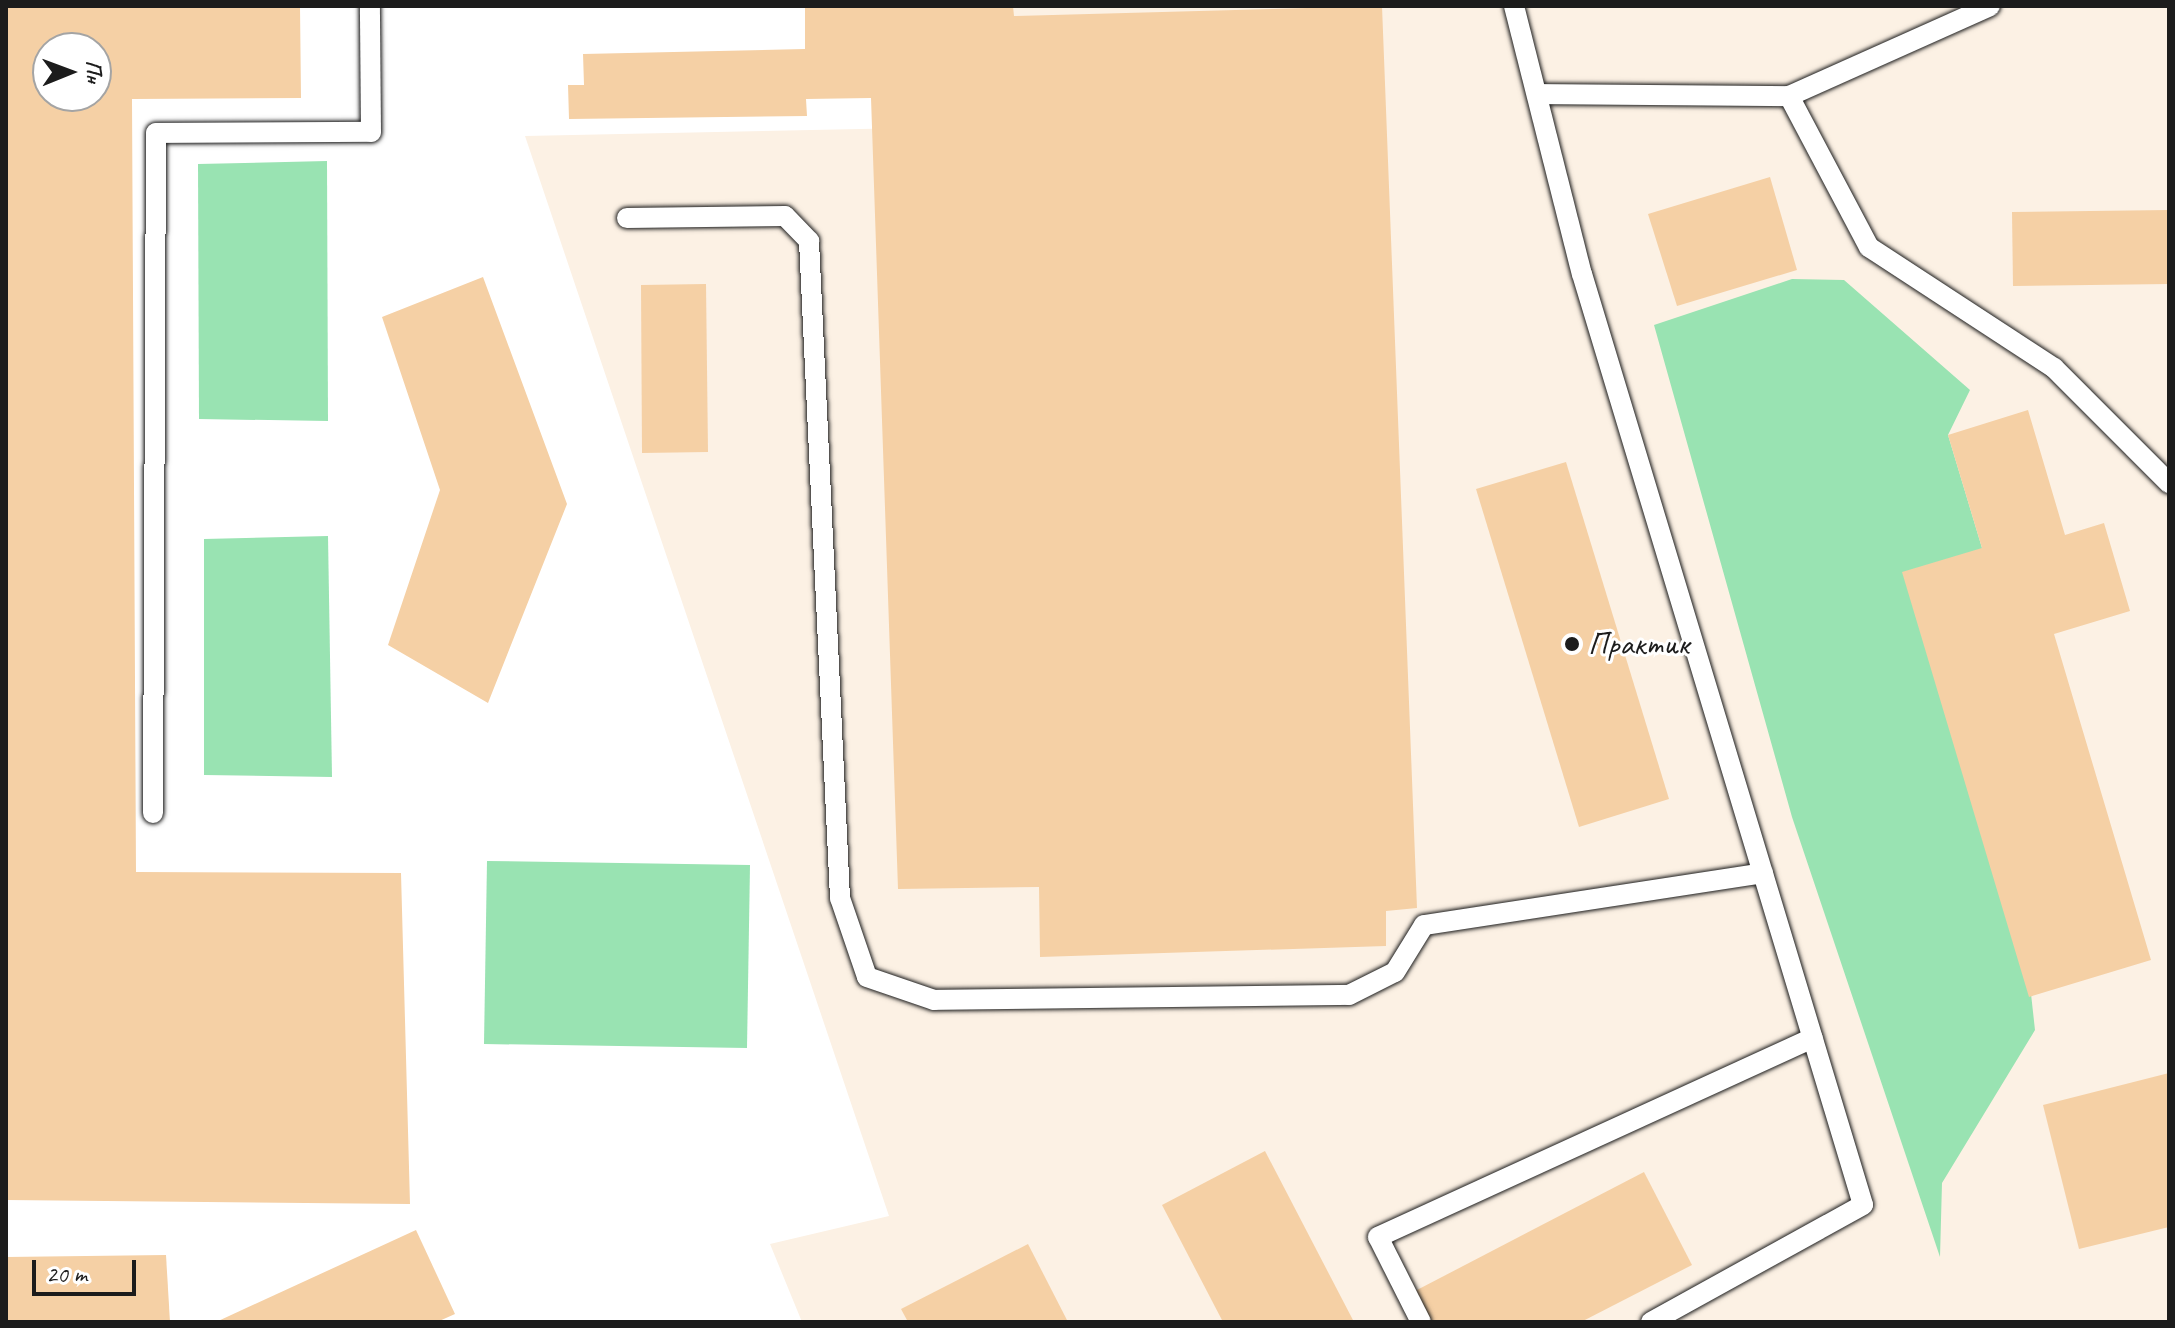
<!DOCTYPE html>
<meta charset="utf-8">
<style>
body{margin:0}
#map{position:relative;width:2175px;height:1328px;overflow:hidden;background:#fff;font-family:Caveat,sans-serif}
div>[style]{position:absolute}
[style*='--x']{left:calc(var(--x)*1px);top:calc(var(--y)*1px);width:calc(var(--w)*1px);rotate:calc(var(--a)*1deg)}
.built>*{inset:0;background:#fcf1e4}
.green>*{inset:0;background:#99e3b2}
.building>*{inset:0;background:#f5d0a5}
.roads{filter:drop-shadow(0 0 2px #1c1c1c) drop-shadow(0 0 2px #1c1c1c)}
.service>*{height:20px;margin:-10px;padding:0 10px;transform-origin:10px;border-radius:10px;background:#fff}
.dots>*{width:22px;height:22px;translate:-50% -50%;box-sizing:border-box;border:4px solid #fff;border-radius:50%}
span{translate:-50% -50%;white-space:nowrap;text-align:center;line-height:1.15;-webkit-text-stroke:6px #fff;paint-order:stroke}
.poi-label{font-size:32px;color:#1c1c1c}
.left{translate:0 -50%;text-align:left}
.frame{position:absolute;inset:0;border:8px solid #1c1c1c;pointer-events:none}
.north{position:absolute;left:32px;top:32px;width:80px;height:80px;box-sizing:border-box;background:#fff;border:2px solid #a4a4a4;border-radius:50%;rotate:89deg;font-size:22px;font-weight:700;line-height:32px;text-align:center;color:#1c1c1c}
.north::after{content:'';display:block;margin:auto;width:28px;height:36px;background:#1c1c1c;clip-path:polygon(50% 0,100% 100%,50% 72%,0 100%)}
.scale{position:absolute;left:32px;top:1260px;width:104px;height:36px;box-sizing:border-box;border:4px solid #1c1c1c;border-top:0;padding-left:10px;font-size:24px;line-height:28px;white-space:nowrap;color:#1c1c1c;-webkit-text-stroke:6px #fff;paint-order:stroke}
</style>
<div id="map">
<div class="built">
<div style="clip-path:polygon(1003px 6px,2169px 6px,2169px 1322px,802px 1322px,770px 1244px,889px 1216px,525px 136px,1008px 126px)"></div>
</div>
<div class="green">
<div style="clip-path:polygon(327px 161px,328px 421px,199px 419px,198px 164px)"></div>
<div style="clip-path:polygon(1792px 279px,1844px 280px,1970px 390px,1948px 435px,1982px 548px,2035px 1030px,1942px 1183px,1940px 1257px,1792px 817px,1654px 325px)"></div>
<div style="clip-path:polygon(328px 536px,332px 777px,204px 775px,204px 539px)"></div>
<div style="clip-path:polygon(487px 861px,750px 865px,747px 1048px,484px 1044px)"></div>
</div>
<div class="building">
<div style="clip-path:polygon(evenodd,6px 6px,300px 6px,301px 98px,132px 99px,136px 872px,401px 873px,410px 1204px,6px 1200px,6px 6px,48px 48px,96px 48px,96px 96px,48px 96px,48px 48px)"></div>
<div style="clip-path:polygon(805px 6px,1013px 6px,1014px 16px,1382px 6px,1417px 908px,1386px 911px,1386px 946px,1040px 957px,1039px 887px,898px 889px,871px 98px,806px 99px,807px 116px,569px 119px,568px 85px,584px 85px,583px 54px,805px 49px)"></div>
<div style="clip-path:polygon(1770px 177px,1797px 270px,1677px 306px,1648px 214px)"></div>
<div style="clip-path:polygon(2169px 210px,2169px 284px,2013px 286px,2012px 212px)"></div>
<div style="clip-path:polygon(483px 277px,567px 504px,488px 703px,388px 645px,440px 490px,382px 317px)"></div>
<div style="clip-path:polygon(706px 284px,708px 452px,642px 453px,641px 285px)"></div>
<div style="clip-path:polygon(2028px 410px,2065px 535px,2104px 523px,2130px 611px,2054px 634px,2151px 960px,2029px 997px,1902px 572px,1982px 548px,1948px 435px)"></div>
<div style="clip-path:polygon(1566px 462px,1669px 799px,1579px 827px,1476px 489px)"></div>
<div style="clip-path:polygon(2169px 1073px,2169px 1227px,2079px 1249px,2043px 1105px)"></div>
<div style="clip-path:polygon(1265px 1151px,1354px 1322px,1223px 1322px,1162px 1205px)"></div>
<div style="clip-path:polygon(1644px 1172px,1692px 1265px,1581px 1322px,1431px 1322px,1415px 1291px)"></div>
<div style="clip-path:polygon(416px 1230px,455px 1314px,437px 1322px,216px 1322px)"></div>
<div style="clip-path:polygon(1028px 1244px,1068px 1322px,908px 1322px,901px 1309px)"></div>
<div style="clip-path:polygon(166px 1255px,170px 1322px,6px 1322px,6px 1257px)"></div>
</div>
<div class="roads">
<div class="service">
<div style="--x:1514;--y:6;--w:276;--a:75.8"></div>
<div style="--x:1582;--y:274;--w:972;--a:73.2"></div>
<div style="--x:1863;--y:1205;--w:242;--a:151.1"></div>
<div style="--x:1540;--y:94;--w:249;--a:0.5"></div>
<div style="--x:1789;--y:96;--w:220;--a:-24.1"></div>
<div style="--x:1789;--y:96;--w:171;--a:62.1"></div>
<div style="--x:1869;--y:247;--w:221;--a:33.2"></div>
<div style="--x:2054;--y:368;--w:163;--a:45"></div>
<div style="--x:627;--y:218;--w:158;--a:-0.7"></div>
<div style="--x:785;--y:216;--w:35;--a:46"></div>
<div style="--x:809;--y:241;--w:658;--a:87.3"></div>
<div style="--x:840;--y:898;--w:83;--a:71.1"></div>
<div style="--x:867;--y:977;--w:71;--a:18.9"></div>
<div style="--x:934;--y:1000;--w:415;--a:-0.7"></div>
<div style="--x:1349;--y:995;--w:51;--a:-26.6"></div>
<div style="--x:1395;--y:972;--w:55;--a:-58.3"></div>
<div style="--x:1424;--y:925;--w:343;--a:-8.7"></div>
<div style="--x:153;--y:813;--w:680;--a:-89.75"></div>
<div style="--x:156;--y:133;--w:215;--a:-0.3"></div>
<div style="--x:371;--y:132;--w:126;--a:-90.5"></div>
<div style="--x:1421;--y:1322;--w:95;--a:-116.8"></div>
<div style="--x:1378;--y:1237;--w:478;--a:-24.6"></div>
</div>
</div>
<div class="dots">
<div style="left:1572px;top:644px;background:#1c1c1c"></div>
</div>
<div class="poi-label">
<span class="left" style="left:1588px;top:644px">Практик</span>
</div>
<div class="frame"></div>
<div class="north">Пн</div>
<div class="scale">20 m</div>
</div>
